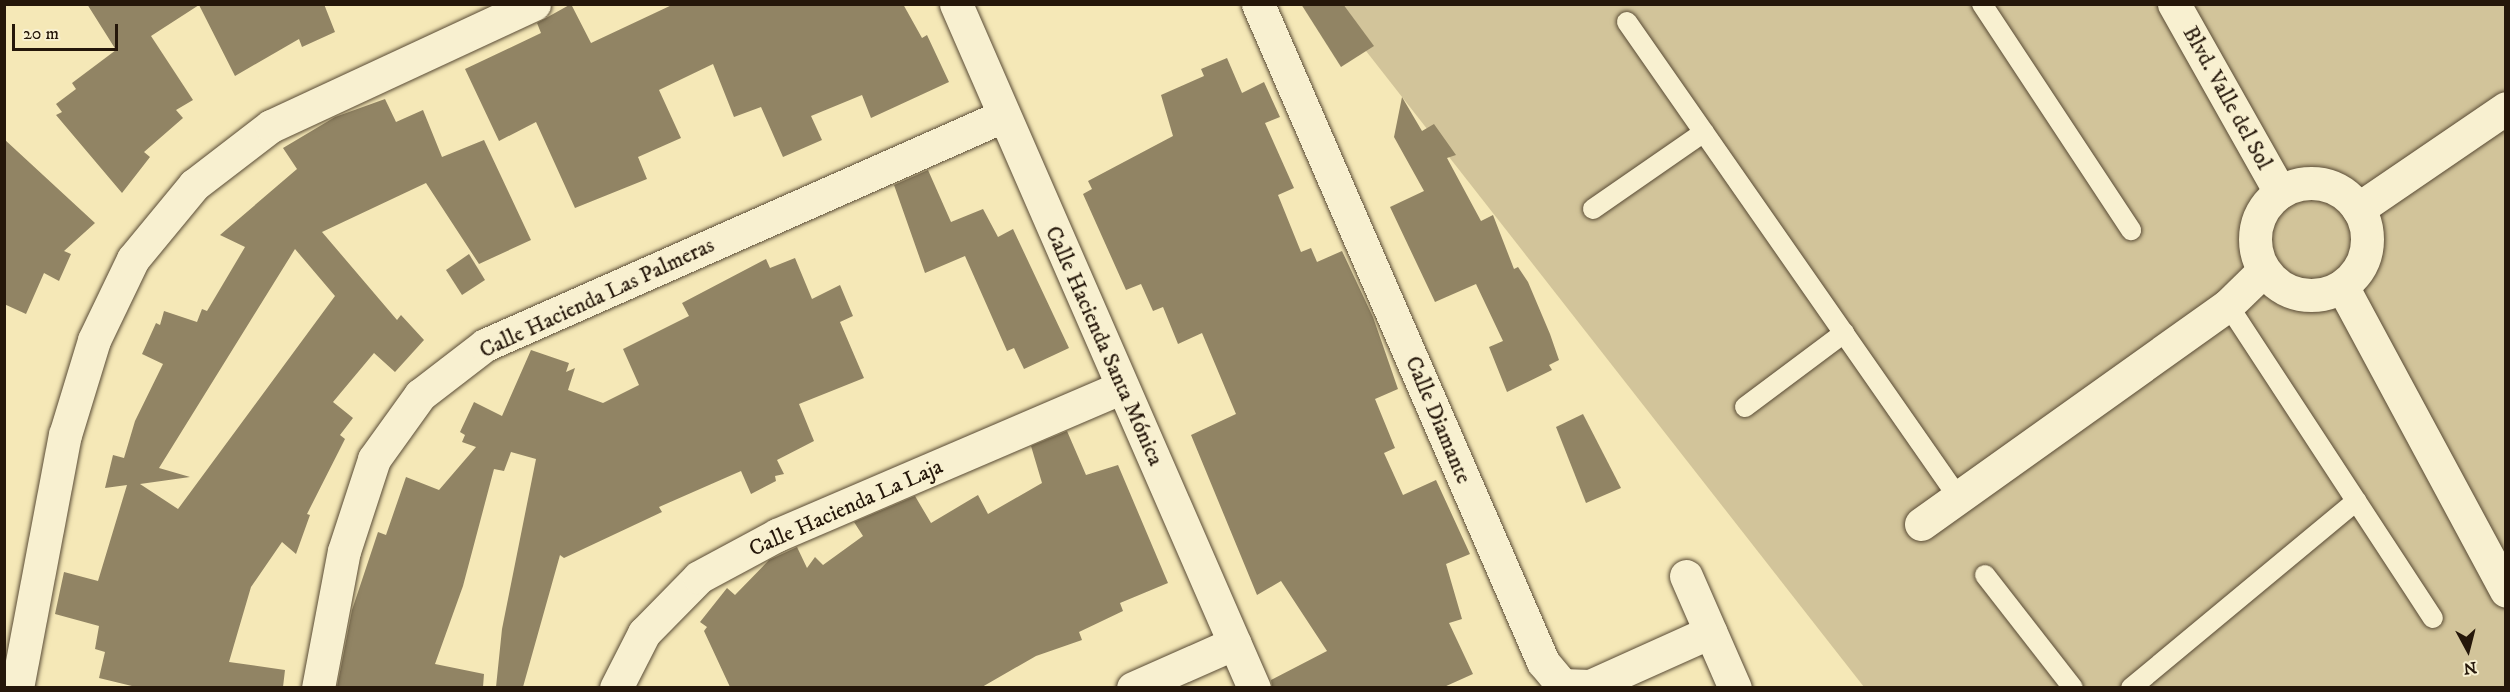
<!DOCTYPE html>
<meta charset="utf-8">
<style>
body{margin:0}
#map{position:relative;width:2510px;height:692px;overflow:hidden;background:#f5e8b7;font-family:"IM FELL DW Pica",serif}
div>[style]{position:absolute}
[style*='--x']{left:calc(var(--x)*1px);top:calc(var(--y)*1px);width:calc(var(--w)*1px);rotate:calc(var(--a)*1deg)}
.green>*{inset:0;background:#d2c49a}
.building>*{inset:0;background:#918464}
.roads{filter:drop-shadow(0 0 2px #594b35) drop-shadow(0 0 2px #594b35)}
.lane>*{height:20px;margin:-10px;padding:0 10px;transform-origin:10px;border-radius:10px;background:#f8f0d0}
.street>*{height:33px;margin:-16.5px;padding:0 16.5px;transform-origin:16.5px;border-radius:16.5px;background:#f8f0d0}
.secondary>*{height:33px;margin:-16.5px;padding:0 16.5px;transform-origin:16.5px;border-radius:16.5px;background:#f8f0d0}
.secondary>.ring{margin:-16.5px;padding:0;box-sizing:content-box;background:none;border:33px solid #f8f0d0;border-radius:50%}
span{translate:-50% -50%;white-space:nowrap;text-align:center;line-height:1.15;-webkit-text-stroke:4.5px #f8f0d0;paint-order:stroke}
.street-label{font-size:22px;color:#25170a}
.frame{position:absolute;inset:0;border:6px solid #25170a;pointer-events:none}
.north{position:absolute;left:2438px;top:620px;width:60px;height:60px;-webkit-text-stroke:4px #f8f0d0;paint-order:stroke;rotate:173deg;font-size:16px;font-weight:700;line-height:24px;text-align:center;color:#25170a}
.north::after{content:'';display:block;margin:auto;width:21px;height:27px;background:#25170a;clip-path:polygon(50% 0,100% 100%,50% 72%,0 100%)}
.scale{position:absolute;left:12px;top:24px;width:106px;height:27px;box-sizing:border-box;border:3px solid #25170a;border-top:0;padding-left:8px;font-size:18px;line-height:21px;white-space:nowrap;color:#25170a;-webkit-text-stroke:4px #f8f0d0;paint-order:stroke}
</style>
<div id="map">
<div class="green">
<div style="clip-path:polygon(1330px 5px,2505px 5px,2505px 687px,1864px 687px)"></div>
</div>
<div class="building">
<div style="clip-path:polygon(87px 4px,324px 4px,335px 32px,302px 47px,299px 39px,235px 76px,199px 5px,151px 36px,193px 100px,176px 110px,183px 118px,144px 152px,150px 157px,122px 193px,56px 115px,62px 112px,56px 104px,76px 89px,72px 83px,116px 50px)"></div>
<div style="clip-path:polygon(571px 4px,591px 43px,674px 4px,903px 4px,922px 38px,927px 35px,949px 82px,871px 118px,862px 95px,811px 116px,822px 140px,783px 157px,761px 107px,734px 117px,713px 64px,659px 90px,681px 138px,638px 157px,647px 179px,575px 208px,536px 122px,499px 141px,465px 69px,541px 33px,537px 23px)"></div>
<div style="clip-path:polygon(1301px 4px,1343px 4px,1374px 46px,1341px 67px)"></div>
<div style="clip-path:polygon(1227px 58px,1242px 93px,1264px 82px,1280px 117px,1265px 123px,1294px 188px,1278px 195px,1301px 252px,1311px 248px,1317px 262px,1342px 251px,1373px 317px,1398px 389px,1375px 399px,1395px 448px,1384px 453px,1403px 495px,1436px 480px,1470px 554px,1446px 564px,1462px 619px,1449px 623px,1473px 674px,1444px 687px,1272px 687px,1271px 680px,1327px 651px,1281px 581px,1257px 595px,1191px 435px,1236px 414px,1202px 333px,1178px 344px,1163px 307px,1153px 311px,1141px 284px,1126px 290px,1083px 194px,1092px 189px,1088px 181px,1173px 136px,1161px 95px,1204px 76px,1201px 69px)"></div>
<div style="clip-path:polygon(1402px 97px,1422px 131px,1434px 124px,1456px 155px,1447px 158px,1481px 221px,1493px 215px,1514px 269px,1518px 267px,1528px 282px,1550px 334px,1559px 360px,1549px 365px,1552px 370px,1507px 392px,1489px 347px,1503px 341px,1476px 284px,1435px 302px,1390px 207px,1424px 191px,1394px 137px)"></div>
<div style="clip-path:polygon(evenodd,385px 99px,396px 122px,423px 110px,442px 157px,484px 140px,531px 240px,479px 264px,426px 183px,322px 232px,397px 320px,401px 315px,424px 340px,395px 372px,374px 353px,333px 402px,353px 418px,340px 435px,345px 439px,307px 514px,310px 515px,296px 554px,282px 542px,251px 587px,229px 662px,285px 670px,283px 687px,136px 687px,99px 678px,105px 652px,95px 649px,99px 626px,55px 614px,64px 572px,98px 581px,127px 485px,105px 488px,113px 455px,124px 458px,135px 421px,163px 364px,142px 354px,156px 323px,160px 325px,164px 311px,197px 322px,202px 309px,207px 311px,245px 247px,220px 235px,297px 169px,283px 148px,335px 117px,385px 99px,295px 249px,335px 296px,178px 509px,140px 484px,190px 477px,159px 468px,295px 249px)"></div>
<div style="clip-path:polygon(4px 139px,95px 223px,64px 251px,71px 254px,59px 281px,44px 273px,26px 314px,4px 304px)"></div>
<div style="clip-path:polygon(928px 170px,951px 222px,983px 209px,998px 237px,1013px 229px,1069px 348px,1024px 369px,1014px 348px,1007px 351px,965px 256px,925px 273px,894px 185px)"></div>
<div style="clip-path:polygon(469px 254px,485px 280px,462px 295px,446px 270px)"></div>
<div style="clip-path:polygon(795px 258px,812px 299px,840px 285px,853px 316px,840px 322px,864px 378px,799px 404px,814px 441px,777px 460px,784px 474px,775px 476px,776px 481px,751px 494px,741px 471px,659px 507px,662px 512px,564px 558px,560px 555px,523px 687px,496px 687px,502px 629px,536px 459px,511px 452px,504px 471px,494px 469px,463px 586px,435px 664px,484px 674px,483px 687px,337px 687px,352px 610px,378px 532px,386px 535px,406px 477px,439px 490px,476px 447px,462px 442px,465px 435px,460px 432px,474px 402px,502px 416px,531px 350px,569px 363px,566px 372px,575px 368px,568px 390px,603px 403px,639px 385px,623px 349px,689px 316px,682px 303px,766px 259px,770px 268px)"></div>
<div style="clip-path:polygon(1583px 414px,1621px 488px,1586px 503px,1556px 427px)"></div>
<div style="clip-path:polygon(1067px 431px,1086px 475px,1118px 465px,1168px 583px,1120px 603px,1123px 611px,1079px 632px,1082px 640px,1036px 656px,982px 687px,730px 687px,704px 631px,707px 627px,700px 622px,727px 588px,735px 595px,769px 560px,797px 547px,807px 568px,815px 557px,823px 565px,863px 536px,854px 522px,915px 496px,931px 523px,978px 495px,988px 514px,1042px 483px,1031px 446px)"></div>
</div>
<div class="roads">
<div class="lane">
<div style="--x:1982;--y:4;--w:271;--a:56.6"></div>
<div style="--x:1627;--y:22;--w:579;--a:55.13"></div>
<div style="--x:1593;--y:209;--w:135;--a:-34.7"></div>
<div style="--x:2228;--y:305;--w:374;--a:56.8"></div>
<div style="--x:1745;--y:407;--w:124;--a:-36.8"></div>
<div style="--x:1985;--y:575;--w:143;--a:52.1"></div>
<div style="--x:2131;--y:688;--w:293;--a:-39.7"></div>
</div>
<div class="street">
<div style="--x:1258;--y:4;--w:717;--a:66.58"></div>
<div style="--x:1543;--y:662;--w:30;--a:50"></div>
<div style="--x:1562;--y:685;--w:28;--a:2"></div>
<div style="--x:1590;--y:686;--w:132;--a:-24.2"></div>
<div style="--x:1921;--y:524;--w:377;--a:-35.5"></div>
<div style="--x:2228;--y:305;--w:50;--a:-44.2"></div>
<div style="--x:1686;--y:576;--w:122;--a:66.4"></div>
<div style="--x:17;--y:688;--w:258;--a:-79.3"></div>
<div style="--x:65;--y:435;--w:99;--a:-73"></div>
<div style="--x:94;--y:340;--w:90;--a:-64.3"></div>
<div style="--x:133;--y:259;--w:96;--a:-50.5"></div>
<div style="--x:194;--y:185;--w:97;--a:-37.5"></div>
<div style="--x:271;--y:126;--w:290;--a:-24.9"></div>
<div style="--x:318;--y:688;--w:139;--a:-79.3"></div>
<div style="--x:344;--y:551;--w:97;--a:-71.9"></div>
<div style="--x:374;--y:459;--w:79;--a:-54.3"></div>
<div style="--x:420;--y:395;--w:82;--a:-37.6"></div>
<div style="--x:485;--y:345;--w:566;--a:-23.85"></div>
<div style="--x:616;--y:688;--w:62;--a:-63"></div>
<div style="--x:644;--y:633;--w:78;--a:-45.5"></div>
<div style="--x:699;--y:577;--w:89;--a:-28.3"></div>
<div style="--x:777;--y:535;--w:375;--a:-23.2"></div>
<div style="--x:1133;--y:688;--w:111;--a:-23.8"></div>
</div>
<div class="secondary">
<div style="--x:956;--y:4;--w:746;--a:66.46"></div>
<div style="--x:2174;--y:4;--w:216;--a:60.6"></div>
<div class="ring" style="left:2255px;top:183px;width:79px;height:79px"></div>
<div style="--x:2358;--y:209;--w:179;--a:-34.3"></div>
<div style="--x:2342;--y:286;--w:346;--a:61.7"></div>
</div>
</div>
<div class="street-label">
<span style="left:2227px;top:98px;rotate:61deg">Blvd. Valle del Sol</span>
<span style="left:597px;top:298px;rotate:-25deg">Calle Hacienda Las Palmeras</span>
<span style="left:1104px;top:346px;rotate:66deg">Calle Hacienda Santa Mónica</span>
<span style="left:1438px;top:420px;rotate:67deg">Calle Diamante</span>
<span style="left:846px;top:508px;rotate:-24deg">Calle Hacienda La Laja</span>
</div>
<div class="frame"></div>
<div class="north">N</div>
<div class="scale">20 m</div>
</div>
